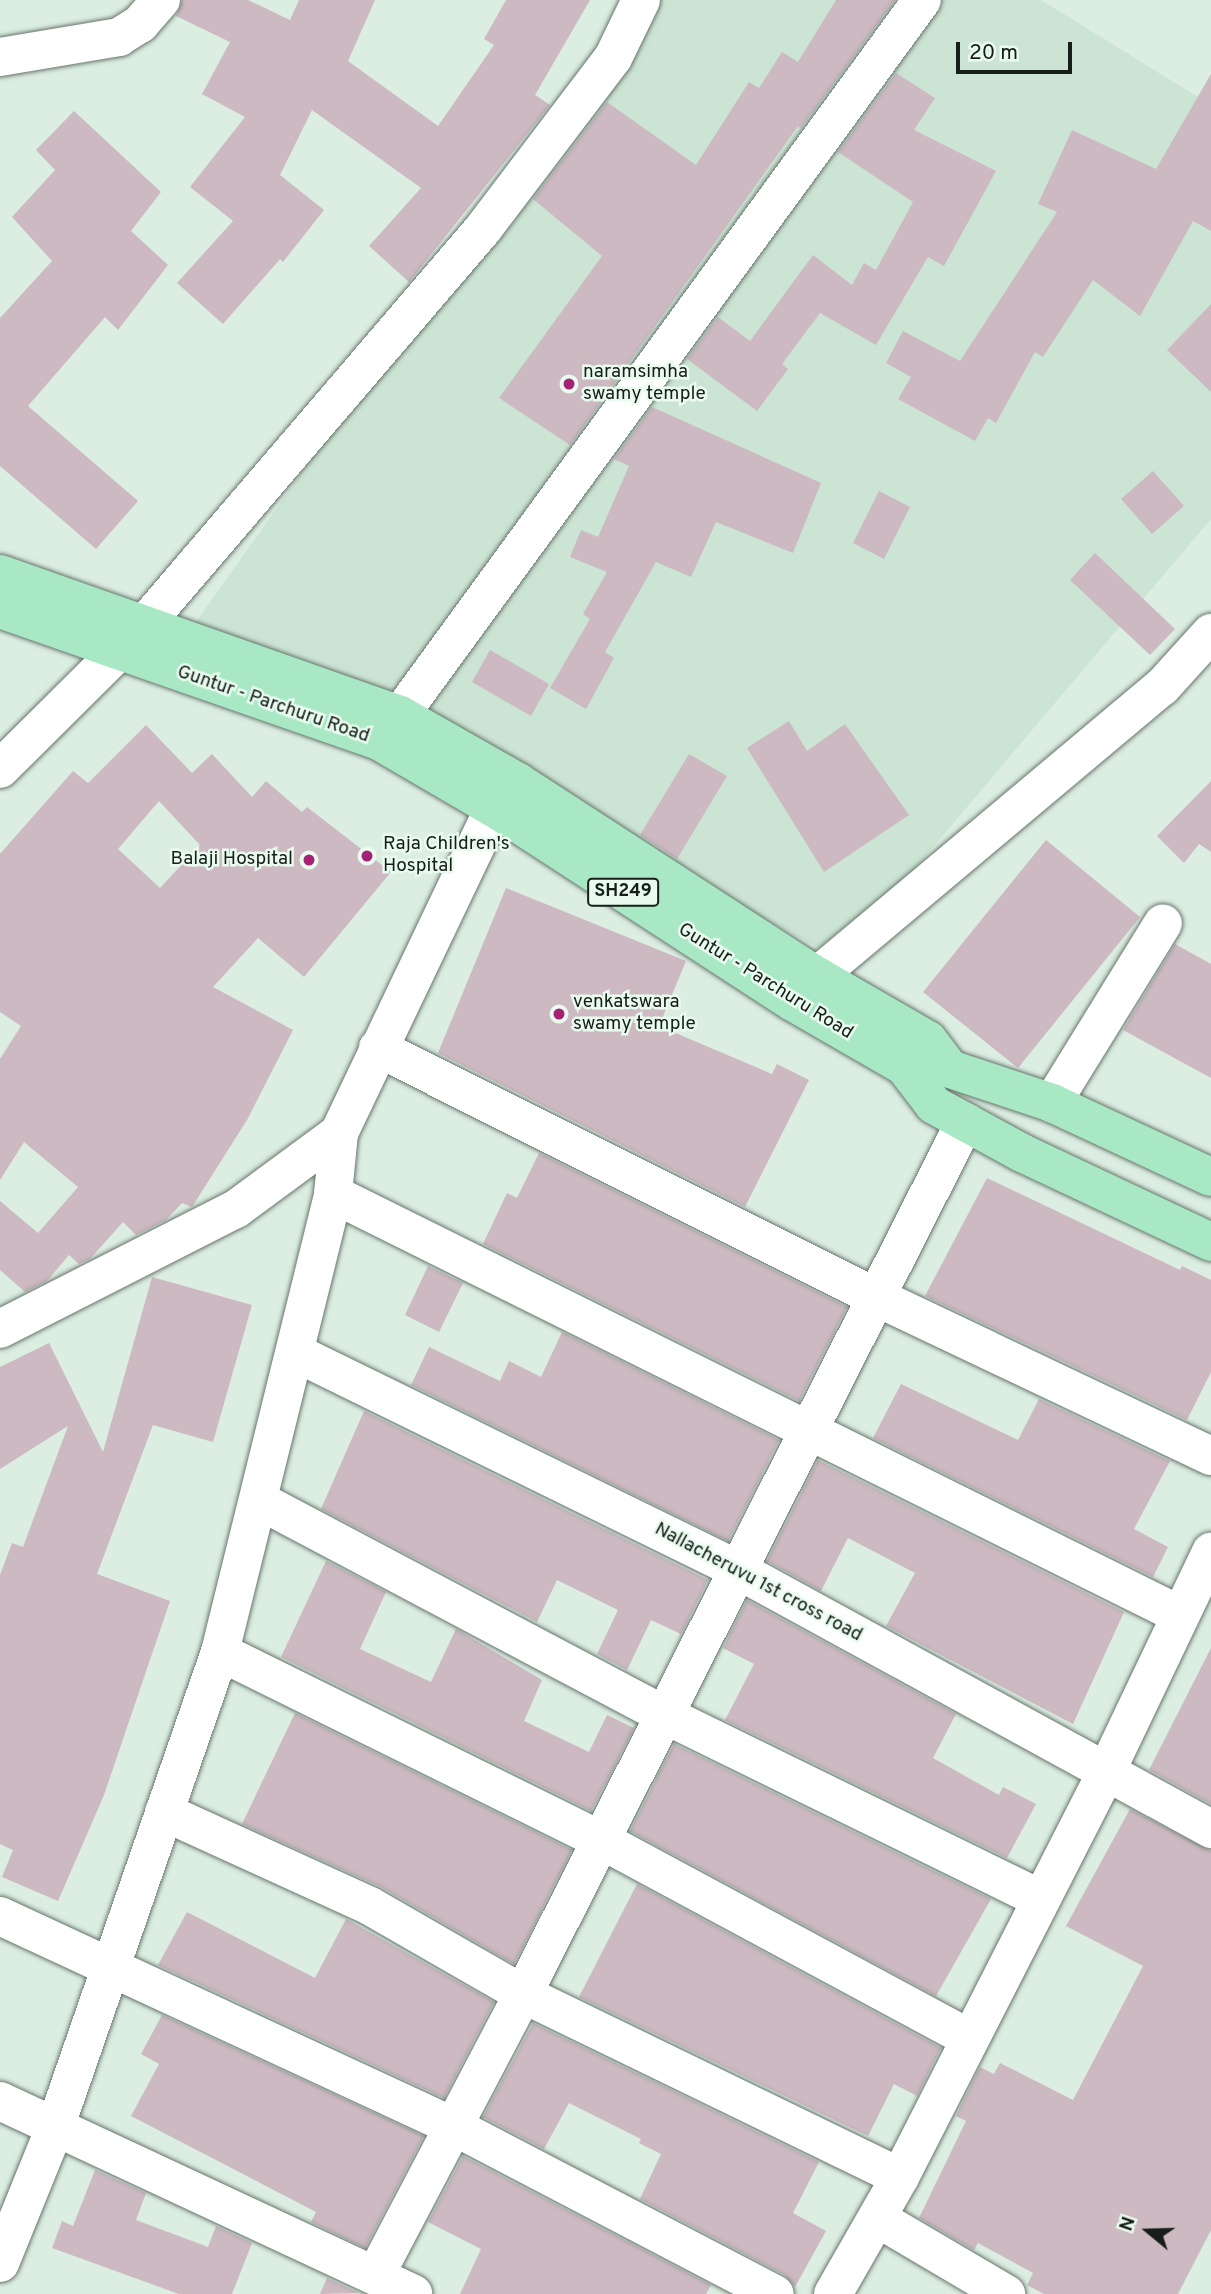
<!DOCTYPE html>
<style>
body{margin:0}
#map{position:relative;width:1211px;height:2294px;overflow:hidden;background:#dcede2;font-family:Overpass,sans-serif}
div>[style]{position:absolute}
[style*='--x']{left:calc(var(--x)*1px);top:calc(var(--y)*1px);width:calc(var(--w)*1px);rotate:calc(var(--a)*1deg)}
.built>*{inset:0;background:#cce4d4}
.building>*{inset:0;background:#ccb9c2}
.roads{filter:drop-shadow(0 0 2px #67766c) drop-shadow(0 0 2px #67766c)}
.street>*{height:38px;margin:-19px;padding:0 19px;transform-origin:19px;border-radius:19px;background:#fff}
.secondary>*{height:38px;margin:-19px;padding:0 19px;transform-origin:19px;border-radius:19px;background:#fff}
.primary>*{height:38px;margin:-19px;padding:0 19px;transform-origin:19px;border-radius:19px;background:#a9e8c4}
.dots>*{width:19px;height:19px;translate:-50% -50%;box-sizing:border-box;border:4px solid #e9fbef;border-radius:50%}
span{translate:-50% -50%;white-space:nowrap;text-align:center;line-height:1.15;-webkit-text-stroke:5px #e9fbef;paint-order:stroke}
.shield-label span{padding:2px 5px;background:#e9fbef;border:2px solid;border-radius:5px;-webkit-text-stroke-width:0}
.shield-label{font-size:18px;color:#171d19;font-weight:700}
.poi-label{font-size:19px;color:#171d19}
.left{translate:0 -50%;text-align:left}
.right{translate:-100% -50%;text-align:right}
.street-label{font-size:19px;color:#171d19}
.north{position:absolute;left:1113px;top:2196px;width:70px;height:70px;-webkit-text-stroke:5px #e9fbef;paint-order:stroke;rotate:289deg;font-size:19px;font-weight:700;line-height:28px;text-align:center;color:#171d19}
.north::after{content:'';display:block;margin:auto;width:24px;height:32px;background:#171d19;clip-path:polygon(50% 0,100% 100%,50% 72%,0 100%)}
.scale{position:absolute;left:956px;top:42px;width:116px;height:32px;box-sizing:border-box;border:4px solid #171d19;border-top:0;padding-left:9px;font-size:21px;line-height:24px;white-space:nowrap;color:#171d19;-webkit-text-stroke:5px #e9fbef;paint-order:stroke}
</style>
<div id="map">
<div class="built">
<div style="clip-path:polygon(637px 0,1041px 0,1211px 105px,1211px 519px,839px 958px,196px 622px)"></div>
</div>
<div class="building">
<div style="clip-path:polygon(182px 0,248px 0,290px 20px,299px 0,375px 0,348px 61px,438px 126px,494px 45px,484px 39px,506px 0,590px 0,535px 95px,550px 105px,409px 282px,369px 246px,421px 188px,312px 110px,280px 175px,324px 210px,283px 262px,280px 259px,223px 324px,177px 283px,233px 221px,190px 187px,245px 117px,202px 94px,230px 42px,176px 16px)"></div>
<div style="clip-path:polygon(836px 0,895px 0,801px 128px,798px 126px,570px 445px,499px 398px,602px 256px,533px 199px,607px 102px,696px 165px,749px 82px,759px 88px,782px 52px,798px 62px)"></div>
<div style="clip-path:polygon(896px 73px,935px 98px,914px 130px,996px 171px,944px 266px,928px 257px,876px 345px,820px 313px,782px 364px,788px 369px,757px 411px,687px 359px,718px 317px,750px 341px,813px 255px,852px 285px,864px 263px,876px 270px,913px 202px,838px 152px)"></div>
<div style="clip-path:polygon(1211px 74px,1211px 231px,1193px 221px,1140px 316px,1093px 280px,1043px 357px,1035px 352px,996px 423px,988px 418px,975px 441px,898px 399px,911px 377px,886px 363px,903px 331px,960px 361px,1057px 212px,1038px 204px,1072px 130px,1156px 169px)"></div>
<div style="clip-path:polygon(74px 111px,161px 192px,131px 231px,168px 265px,118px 330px,105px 317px,28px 406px,138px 501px,96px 549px,0 466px,0 318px,52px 261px,12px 217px,55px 170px,36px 150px)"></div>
<div style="clip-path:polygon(1211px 304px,1211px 392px,1167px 350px)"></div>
<div style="clip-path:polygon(652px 407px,821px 483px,793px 553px,716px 522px,691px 577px,656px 562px,605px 652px,614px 658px,586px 709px,550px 688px,590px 619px,583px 614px,607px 572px,570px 557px,581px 530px,598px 537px,629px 466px,614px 459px)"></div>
<div style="clip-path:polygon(1153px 471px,1184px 506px,1152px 534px,1121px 499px)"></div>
<div style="clip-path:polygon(879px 491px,910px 507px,884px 559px,853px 543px)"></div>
<div style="clip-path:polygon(1095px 553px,1175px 629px,1150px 655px,1070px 580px)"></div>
<div style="clip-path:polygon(490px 650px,549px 684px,531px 716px,472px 682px)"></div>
<div style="clip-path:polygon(789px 721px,807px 751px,845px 724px,909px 815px,824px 872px,747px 748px)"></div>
<div style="clip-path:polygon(evenodd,146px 725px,192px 773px,212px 754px,252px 797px,266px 781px,302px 812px,307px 807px,391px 872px,304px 977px,258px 938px,213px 987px,293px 1030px,247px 1120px,192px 1207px,182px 1203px,166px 1220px,136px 1235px,123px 1222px,90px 1259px,79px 1264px,69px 1255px,47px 1281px,25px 1292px,0 1270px,0 1201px,38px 1233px,78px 1187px,24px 1142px,0 1180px,0 1059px,21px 1026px,0 1012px,0 854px,73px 771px,88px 783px,146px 725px,159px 801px,200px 845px,160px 888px,118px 849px,159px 801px)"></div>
<div style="clip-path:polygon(689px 754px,727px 776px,677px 859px,640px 835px)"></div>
<div style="clip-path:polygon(1211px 781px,1211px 852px,1199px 844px,1184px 863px,1157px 836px)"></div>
<div style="clip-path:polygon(1046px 840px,1140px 917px,1018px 1068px,923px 992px)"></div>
<div style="clip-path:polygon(506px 888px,686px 961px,659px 1026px,772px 1074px,777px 1064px,809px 1080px,745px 1207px,438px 1053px)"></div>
<div style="clip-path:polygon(1175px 944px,1211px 964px,1211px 1078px,1123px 1030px)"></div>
<div style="clip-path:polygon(539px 1153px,847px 1307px,799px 1401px,483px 1244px,507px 1193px,517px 1198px)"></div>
<div style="clip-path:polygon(987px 1178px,1180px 1270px,1182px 1266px,1211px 1280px,1211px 1372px,1187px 1420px,925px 1296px)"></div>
<div style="clip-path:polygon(428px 1266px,463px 1283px,439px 1332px,405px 1315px)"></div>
<div style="clip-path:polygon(152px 1277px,252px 1305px,213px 1442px,153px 1425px,97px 1574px,170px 1601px,104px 1795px,58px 1901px,2px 1877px,13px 1850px,0 1844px,0 1575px,12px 1543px,23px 1547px,68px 1426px,0 1469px,0 1367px,49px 1343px,103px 1452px)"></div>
<div style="clip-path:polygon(562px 1332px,779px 1440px,728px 1541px,411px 1385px,429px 1347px,500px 1381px,509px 1361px,541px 1377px)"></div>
<div style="clip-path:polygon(901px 1384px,1018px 1440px,1039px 1399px,1170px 1461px,1134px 1529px,1168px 1547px,1153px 1577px,873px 1438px)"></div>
<div style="clip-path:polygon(364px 1411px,708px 1580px,681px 1634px,651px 1620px,627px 1670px,597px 1654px,618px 1610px,557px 1580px,537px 1622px,321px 1509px)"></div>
<div style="clip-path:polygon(818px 1460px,1124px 1612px,1073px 1724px,886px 1626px,915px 1573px,848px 1538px,821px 1591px,767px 1561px)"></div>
<div style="clip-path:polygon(326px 1561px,386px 1592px,360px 1649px,431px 1682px,456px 1629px,542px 1680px,524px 1721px,589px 1752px,607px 1715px,634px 1728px,591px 1811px,281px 1657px)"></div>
<div style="clip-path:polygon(747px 1600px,956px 1714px,933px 1758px,999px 1795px,1003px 1787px,1036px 1804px,1007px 1858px,725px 1720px,754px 1664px,723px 1648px)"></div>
<div style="clip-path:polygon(1211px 1648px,1211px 1804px,1149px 1770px)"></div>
<div style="clip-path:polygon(295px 1713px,572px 1850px,514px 1964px,381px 1887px,242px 1824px)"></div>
<div style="clip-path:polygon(674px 1744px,991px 1899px,936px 1996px,630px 1831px)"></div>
<div style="clip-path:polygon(1130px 1809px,1211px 1851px,1211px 2230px,1178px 2294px,1044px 2294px,1027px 2285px,1033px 2273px,978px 2243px,974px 2250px,919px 2218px,966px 2121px,956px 2116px,980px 2067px,994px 2074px,1000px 2063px,1073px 2100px,1143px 1966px,1066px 1926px)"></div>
<div style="clip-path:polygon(637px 1884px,941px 2048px,917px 2096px,894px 2084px,868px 2136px,579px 1997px)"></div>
<div style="clip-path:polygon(187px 1912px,315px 1978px,346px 1919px,494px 2002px,444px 2098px,158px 1965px)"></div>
<div style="clip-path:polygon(162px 2015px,424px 2136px,365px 2248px,311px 2222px,316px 2212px,131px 2116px,159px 2064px,141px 2054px)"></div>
<div style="clip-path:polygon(533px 2023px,819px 2162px,793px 2213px,826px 2231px,795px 2287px,785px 2275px,640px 2199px,661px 2154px,639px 2143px,641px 2139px,569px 2103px,544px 2149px,483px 2117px)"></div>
<div style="clip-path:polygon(463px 2156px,711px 2285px,706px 2294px,460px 2294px,481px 2249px,428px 2222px)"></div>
<div style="clip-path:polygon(95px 2170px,146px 2193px,136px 2220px,208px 2247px,216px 2226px,252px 2243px,232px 2294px,179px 2294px,52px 2248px,62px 2221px,73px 2226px)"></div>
<div style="clip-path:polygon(327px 2278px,359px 2293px,320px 2294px)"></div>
</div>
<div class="roads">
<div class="street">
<div style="--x:0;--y:57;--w:121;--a:-9.5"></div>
<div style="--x:119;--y:37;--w:25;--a:-32"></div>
<div style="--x:140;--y:24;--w:32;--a:-49"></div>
<div style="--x:143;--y:626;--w:523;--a:-49.42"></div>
<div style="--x:483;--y:229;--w:215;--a:-52.8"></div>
<div style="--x:613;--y:58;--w:64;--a:-64.2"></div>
<div style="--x:378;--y:739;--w:33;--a:-47"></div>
<div style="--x:400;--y:715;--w:885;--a:-53.87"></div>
<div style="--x:0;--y:769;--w:166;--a:-44.8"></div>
<div style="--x:796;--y:999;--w:31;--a:-48"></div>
<div style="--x:817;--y:976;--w:450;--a:-40"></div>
<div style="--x:1162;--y:687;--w:73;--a:-47.8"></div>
<div style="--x:378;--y:1048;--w:555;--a:26.57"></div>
<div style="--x:874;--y:1296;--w:373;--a:25.4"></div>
<div style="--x:1052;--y:1103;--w:211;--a:-58.3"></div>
<div style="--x:333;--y:1194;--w:946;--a:26.43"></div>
<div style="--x:0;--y:1329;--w:265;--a:-27"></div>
<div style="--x:236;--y:1209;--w:128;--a:-36.4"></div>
<div style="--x:296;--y:1353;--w:490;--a:26.1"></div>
<div style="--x:736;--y:1569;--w:542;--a:28.69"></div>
<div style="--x:260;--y:1501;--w:458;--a:27.9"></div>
<div style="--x:665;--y:1715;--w:419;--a:26.1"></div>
<div style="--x:220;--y:1652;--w:425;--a:26.3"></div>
<div style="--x:601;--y:1840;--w:418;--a:28.3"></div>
<div style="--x:164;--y:1812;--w:226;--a:24.5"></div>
<div style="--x:370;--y:1906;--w:177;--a:29.9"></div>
<div style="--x:523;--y:1994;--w:419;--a:25.9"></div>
<div style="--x:0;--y:1916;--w:499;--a:24.9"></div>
<div style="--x:453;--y:2126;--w:363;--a:27.6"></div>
<div style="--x:0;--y:2101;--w:456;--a:25"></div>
<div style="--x:877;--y:2218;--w:150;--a:30.5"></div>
<div style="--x:376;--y:2274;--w:316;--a:-62.3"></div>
<div style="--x:523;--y:1994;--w:978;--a:-63.12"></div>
<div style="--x:833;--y:2294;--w:135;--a:-60.2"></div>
<div style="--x:900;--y:2177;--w:457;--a:-63"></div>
<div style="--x:1107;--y:1770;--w:242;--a:-64.5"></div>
</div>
<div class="secondary">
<div style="--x:0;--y:2263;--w:149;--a:-67.9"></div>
<div style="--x:56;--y:2125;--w:501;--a:-70.88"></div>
<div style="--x:220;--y:1652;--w:472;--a:-76.1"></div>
<div style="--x:333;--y:1194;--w:61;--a:-84.4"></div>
<div style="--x:339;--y:1133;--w:360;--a:-64.5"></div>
</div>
<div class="primary">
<div style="--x:0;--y:574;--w:424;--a:19.4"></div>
<div style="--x:400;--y:715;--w:136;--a:29.6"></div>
<div style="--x:518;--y:782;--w:356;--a:33"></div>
<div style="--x:817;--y:976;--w:128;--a:30"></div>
<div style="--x:928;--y:1040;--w:36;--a:53"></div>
<div style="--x:950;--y:1069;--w:108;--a:18.4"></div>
<div style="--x:1052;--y:1103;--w:175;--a:25"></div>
<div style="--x:0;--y:609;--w:399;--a:19.2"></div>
<div style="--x:377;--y:740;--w:135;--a:30.2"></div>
<div style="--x:494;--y:808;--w:356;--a:33"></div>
<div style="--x:793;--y:1002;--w:128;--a:30"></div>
<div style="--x:904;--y:1066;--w:49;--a:52.4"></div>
<div style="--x:934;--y:1105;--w:100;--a:28.6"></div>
<div style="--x:1022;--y:1153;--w:209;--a:25.2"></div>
</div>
</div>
<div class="dots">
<div style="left:569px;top:384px;background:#a42374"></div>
<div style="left:367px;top:856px;background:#a42374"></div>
<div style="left:309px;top:860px;background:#a42374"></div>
<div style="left:559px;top:1014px;background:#a42374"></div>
</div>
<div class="shield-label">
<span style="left:623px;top:892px">SH249</span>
</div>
<div class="poi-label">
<span class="left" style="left:583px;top:384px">naramsimha<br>swamy temple</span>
<span class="left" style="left:383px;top:856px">Raja Children's<br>Hospital</span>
<span class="right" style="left:293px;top:860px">Balaji Hospital</span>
<span class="left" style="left:573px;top:1014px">venkatswara<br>swamy temple</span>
</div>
<div class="street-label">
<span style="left:273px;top:705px;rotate:19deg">Guntur - Parchuru Road</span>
<span style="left:765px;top:982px;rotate:32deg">Guntur - Parchuru Road</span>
<span style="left:758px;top:1583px;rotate:28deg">Nallacheruvu 1st cross road</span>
</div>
<div class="north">N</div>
<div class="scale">20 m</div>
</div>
